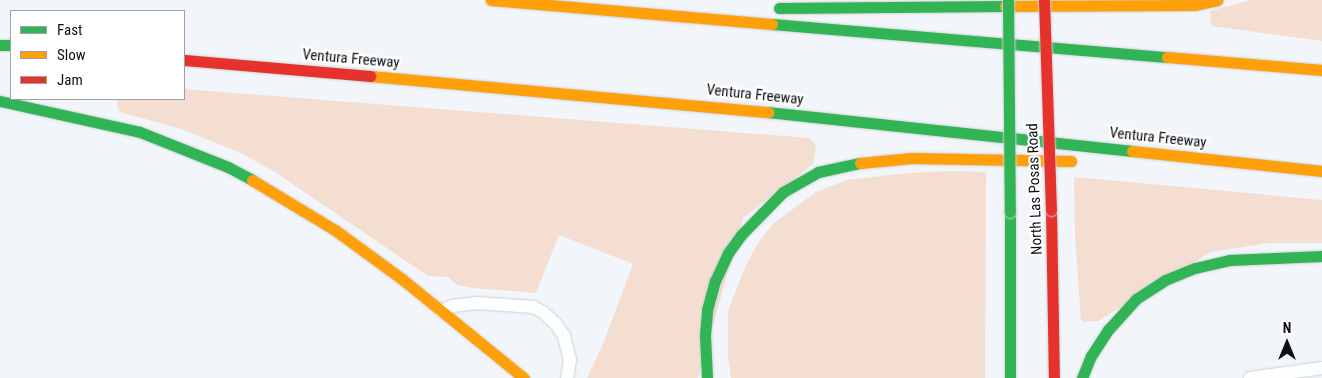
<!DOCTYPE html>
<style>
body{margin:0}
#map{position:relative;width:1322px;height:378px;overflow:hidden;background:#f2f6fa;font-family:"Roboto Condensed",sans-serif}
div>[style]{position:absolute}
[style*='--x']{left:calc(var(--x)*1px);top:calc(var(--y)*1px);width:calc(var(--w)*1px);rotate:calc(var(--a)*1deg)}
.green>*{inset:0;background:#f4ddd1}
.roads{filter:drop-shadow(0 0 1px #ced1d4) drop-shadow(0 0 1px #ced1d4)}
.lane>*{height:12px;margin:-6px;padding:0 6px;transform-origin:6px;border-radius:6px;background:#fdfefe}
.fast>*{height:11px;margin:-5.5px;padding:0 5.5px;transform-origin:5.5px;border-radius:5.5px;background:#30b455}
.slow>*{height:11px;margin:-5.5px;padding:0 5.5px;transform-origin:5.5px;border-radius:5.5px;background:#ff9f0a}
.jam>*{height:11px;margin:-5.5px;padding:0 5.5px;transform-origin:5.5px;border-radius:5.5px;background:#e5322d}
.bridges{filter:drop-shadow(0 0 1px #ced1d4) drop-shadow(0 0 1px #ced1d4)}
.fast-bridge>*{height:11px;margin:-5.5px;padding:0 5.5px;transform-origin:5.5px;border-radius:5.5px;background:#30b455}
.jam-bridge>*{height:11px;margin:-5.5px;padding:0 5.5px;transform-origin:5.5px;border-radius:5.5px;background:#e5322d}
span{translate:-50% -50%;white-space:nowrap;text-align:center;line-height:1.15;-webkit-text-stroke:4.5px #fff;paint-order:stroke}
.street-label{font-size:15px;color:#0e1113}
.legend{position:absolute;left:10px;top:10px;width:175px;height:90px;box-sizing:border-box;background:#fff;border:1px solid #9fa0a1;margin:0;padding:6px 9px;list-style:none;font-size:15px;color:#0e1113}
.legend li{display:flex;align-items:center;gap:10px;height:25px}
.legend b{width:25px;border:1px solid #9fa0a1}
.north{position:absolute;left:1262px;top:318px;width:50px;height:50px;-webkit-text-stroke:4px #fff;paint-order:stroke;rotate:0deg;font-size:14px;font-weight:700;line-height:20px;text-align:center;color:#0e1113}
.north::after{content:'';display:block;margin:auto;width:18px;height:22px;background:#0e1113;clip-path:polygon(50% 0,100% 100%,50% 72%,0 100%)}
</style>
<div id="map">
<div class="green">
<div style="clip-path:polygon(1251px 0,1322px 0,1322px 41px,1211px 26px,1210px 11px)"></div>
<div style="clip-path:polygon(184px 89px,810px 138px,816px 146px,813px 164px,743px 218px,698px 378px,587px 378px,603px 344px,633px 264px,559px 235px,536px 293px,473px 288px,457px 285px,448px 277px,428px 276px,275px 172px,239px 152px,181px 129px,120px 112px,117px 106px,118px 99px,184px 99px)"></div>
<div style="clip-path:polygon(954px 171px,986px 172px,985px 378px,731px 378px,728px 358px,728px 311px,746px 265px,760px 240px,774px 223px,816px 192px,847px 180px,907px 173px)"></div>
<div style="clip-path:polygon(1074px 177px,1322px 200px,1322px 243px,1268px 243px,1211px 252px,1098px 321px,1083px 322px,1081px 320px,1075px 234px)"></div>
</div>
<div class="roads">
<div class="lane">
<div style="--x:441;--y:311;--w:12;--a:-24"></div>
<div style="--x:452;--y:306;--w:25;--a:-7"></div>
<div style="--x:477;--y:303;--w:56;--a:4.1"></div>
<div style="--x:533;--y:307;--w:11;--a:27"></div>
<div style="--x:543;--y:312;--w:18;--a:43"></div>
<div style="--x:556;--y:324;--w:14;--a:56"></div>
<div style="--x:564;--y:336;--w:25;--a:76"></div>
<div style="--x:570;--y:360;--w:18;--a:99"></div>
<div style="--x:1250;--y:378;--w:73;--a:-7.9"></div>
</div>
<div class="fast">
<div style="--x:779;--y:8;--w:226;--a:-0.5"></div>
<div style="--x:772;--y:24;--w:396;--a:4.8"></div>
<div style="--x:0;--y:45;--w:11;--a:0"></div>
<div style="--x:0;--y:101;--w:143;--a:12.5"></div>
<div style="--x:140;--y:132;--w:95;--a:21.7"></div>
<div style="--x:228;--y:167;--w:27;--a:28"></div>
<div style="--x:768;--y:112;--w:366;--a:6.1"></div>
<div style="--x:1010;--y:212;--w:166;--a:90"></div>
<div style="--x:707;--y:378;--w:43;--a:-92.7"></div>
<div style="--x:705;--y:335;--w:25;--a:-85"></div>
<div style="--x:707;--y:310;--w:30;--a:-75"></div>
<div style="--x:715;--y:281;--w:31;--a:-65"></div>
<div style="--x:728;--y:253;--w:22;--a:-54"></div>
<div style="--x:741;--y:235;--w:60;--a:-45.7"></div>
<div style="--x:783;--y:192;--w:40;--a:-29.7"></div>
<div style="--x:818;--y:172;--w:43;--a:-12.1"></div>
<div style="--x:1082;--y:378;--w:24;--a:-68"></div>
<div style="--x:1091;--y:356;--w:31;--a:-57"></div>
<div style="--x:1108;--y:330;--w:42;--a:-47.9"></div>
<div style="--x:1136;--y:299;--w:35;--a:-33"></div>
<div style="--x:1165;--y:280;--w:32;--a:-22"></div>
<div style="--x:1195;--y:268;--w:35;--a:-13"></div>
<div style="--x:1229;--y:260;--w:93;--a:-2.5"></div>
</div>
<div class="slow">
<div style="--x:491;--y:0;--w:282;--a:4.9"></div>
<div style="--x:1005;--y:6;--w:189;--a:-0.3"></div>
<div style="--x:1194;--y:5;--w:24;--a:-12"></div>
<div style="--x:1167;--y:57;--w:156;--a:4.8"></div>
<div style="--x:370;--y:76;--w:400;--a:5.2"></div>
<div style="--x:1132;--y:151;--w:191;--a:6"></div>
<div style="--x:860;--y:163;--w:52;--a:-5.5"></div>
<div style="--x:912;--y:158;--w:159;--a:1.1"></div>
<div style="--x:252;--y:180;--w:97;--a:31.1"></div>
<div style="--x:335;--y:230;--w:83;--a:36.2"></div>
<div style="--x:402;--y:279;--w:157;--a:39.1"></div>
</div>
<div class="jam">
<div style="--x:184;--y:60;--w:187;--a:4.9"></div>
<div style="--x:1051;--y:210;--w:168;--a:89"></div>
</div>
</div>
<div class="bridges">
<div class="fast-bridge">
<div style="--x:1008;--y:0;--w:212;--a:89.5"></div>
</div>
<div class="jam-bridge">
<div style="--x:1044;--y:0;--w:210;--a:88.1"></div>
</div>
</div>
<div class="street-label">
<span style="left:351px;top:59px;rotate:5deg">Ventura Freeway</span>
<span style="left:755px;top:95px;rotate:6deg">Ventura Freeway</span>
<span style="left:1158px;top:138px;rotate:6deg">Ventura Freeway</span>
<span style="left:1035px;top:189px;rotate:-92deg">North Las Posas Road</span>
</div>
<ul class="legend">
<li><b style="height:6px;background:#30b455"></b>Fast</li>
<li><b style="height:6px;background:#ff9f0a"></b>Slow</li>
<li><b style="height:6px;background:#e5322d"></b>Jam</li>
</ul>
<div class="north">N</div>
</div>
